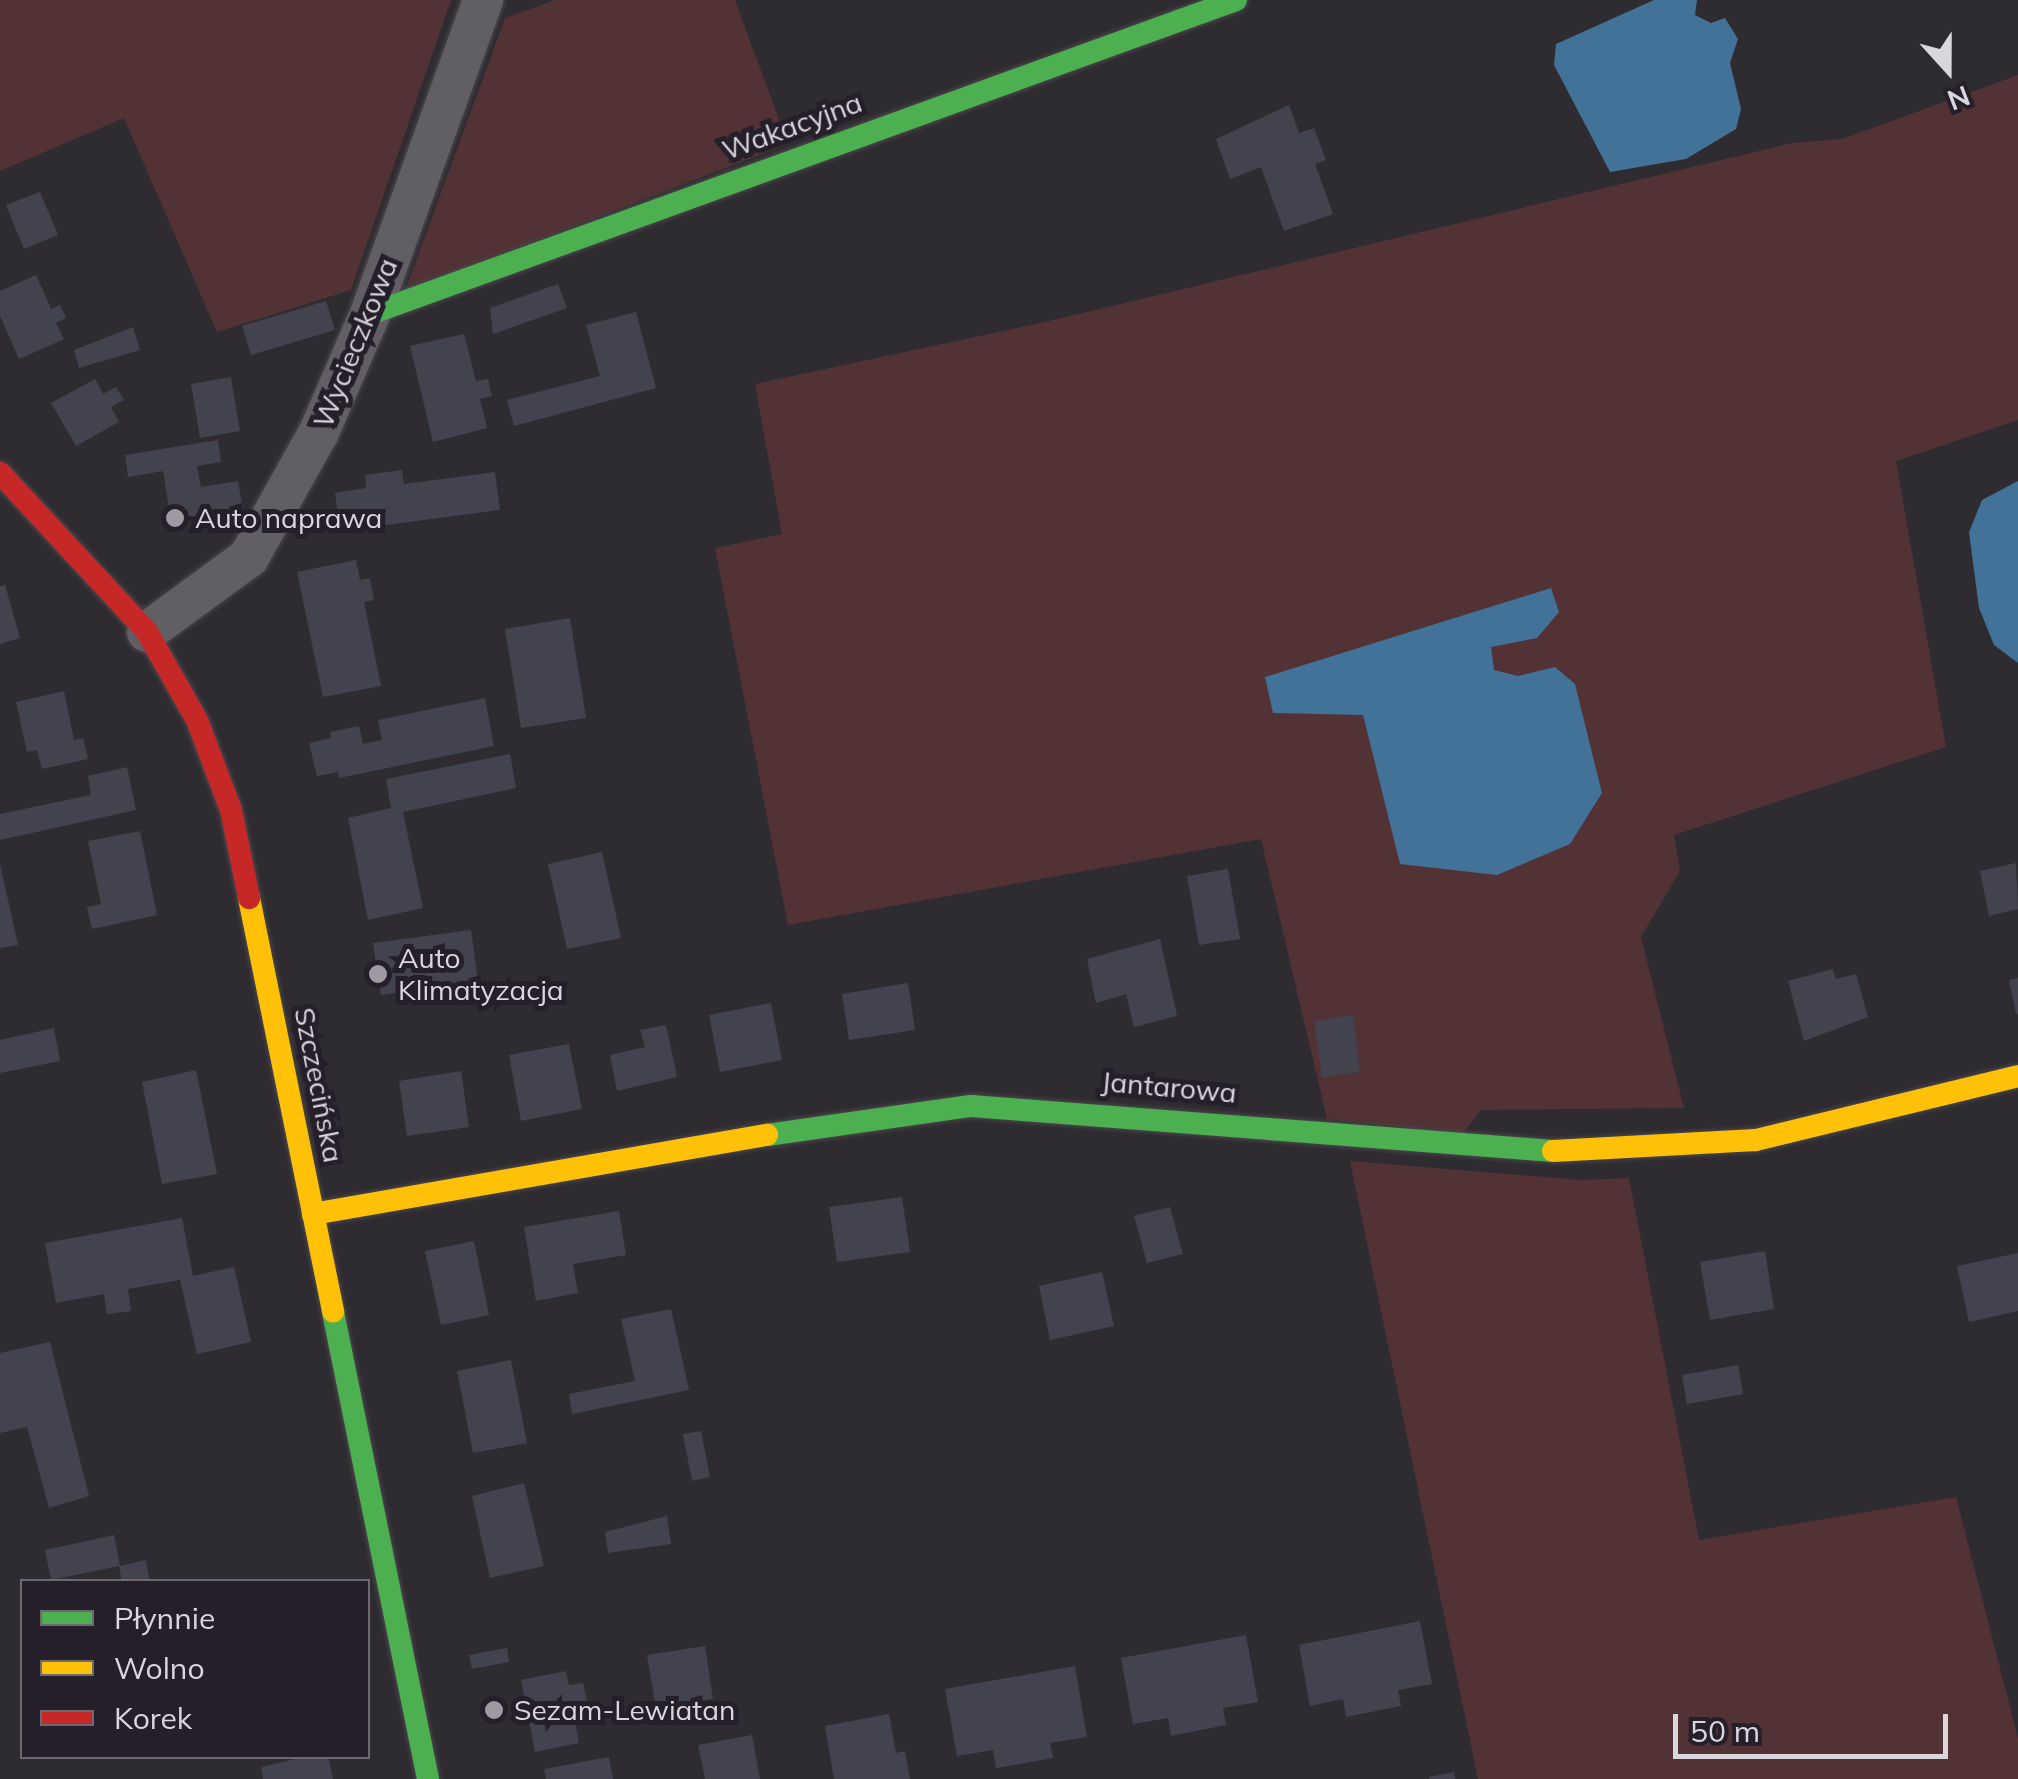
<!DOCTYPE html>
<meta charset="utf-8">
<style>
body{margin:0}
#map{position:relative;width:2018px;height:1779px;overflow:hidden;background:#2f2c31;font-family:Mulish,sans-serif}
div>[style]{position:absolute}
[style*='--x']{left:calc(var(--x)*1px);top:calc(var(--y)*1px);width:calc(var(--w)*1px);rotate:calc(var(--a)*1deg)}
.green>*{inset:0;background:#523235}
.water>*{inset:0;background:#427297}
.building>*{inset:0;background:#43434f}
.roads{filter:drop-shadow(0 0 2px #4a474c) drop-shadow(0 0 2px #4a474c)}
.street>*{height:40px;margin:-20px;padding:0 20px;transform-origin:20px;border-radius:20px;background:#615f63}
.fast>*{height:22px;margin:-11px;padding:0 11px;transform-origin:11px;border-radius:11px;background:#4caf50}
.slow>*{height:22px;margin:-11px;padding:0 11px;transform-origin:11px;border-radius:11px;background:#ffc107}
.jam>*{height:22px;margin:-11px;padding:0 11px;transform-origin:11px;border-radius:11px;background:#c62828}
.dots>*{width:28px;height:28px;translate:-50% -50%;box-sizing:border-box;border:5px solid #251f2a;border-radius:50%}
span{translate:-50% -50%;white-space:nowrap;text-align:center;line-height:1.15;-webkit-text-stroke:10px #251f2a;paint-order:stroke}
.street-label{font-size:28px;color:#dad6de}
.poi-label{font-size:28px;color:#dad6de}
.left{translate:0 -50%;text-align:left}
.legend{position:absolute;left:20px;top:1579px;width:350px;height:180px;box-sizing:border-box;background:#251f2a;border:2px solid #6d6872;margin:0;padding:12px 18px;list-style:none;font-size:30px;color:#dad6de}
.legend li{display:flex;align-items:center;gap:20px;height:50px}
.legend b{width:50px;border:2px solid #6d6872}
.north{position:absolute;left:1898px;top:20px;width:100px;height:100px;-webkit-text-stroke:8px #251f2a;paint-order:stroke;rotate:159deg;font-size:28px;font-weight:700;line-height:40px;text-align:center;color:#dad6de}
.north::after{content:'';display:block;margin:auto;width:35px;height:45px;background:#dad6de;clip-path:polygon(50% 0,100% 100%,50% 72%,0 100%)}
.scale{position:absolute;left:1673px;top:1714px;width:275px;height:45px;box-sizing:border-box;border:5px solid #dad6de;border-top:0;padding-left:12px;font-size:30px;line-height:35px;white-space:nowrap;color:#dad6de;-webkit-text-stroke:8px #251f2a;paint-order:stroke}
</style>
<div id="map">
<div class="green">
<div style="clip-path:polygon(0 0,451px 0,351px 290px,217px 332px,124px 118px,0 171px)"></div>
<div style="clip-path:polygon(555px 0,735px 0,788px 144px,405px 291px,505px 18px)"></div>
<div style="clip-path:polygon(2018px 75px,2018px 420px,1896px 461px,1946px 747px,1674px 835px,1680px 871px,1641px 937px,1684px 1108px,1481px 1110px,1463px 1134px,1327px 1119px,1261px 839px,788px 925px,715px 548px,782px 534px,755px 384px,1045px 322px,1793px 143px,1842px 139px)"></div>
<div style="clip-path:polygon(1350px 1161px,1580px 1180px,1629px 1178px,1699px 1540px,1956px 1497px,2018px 1738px,2018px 1779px,1478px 1779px)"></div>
</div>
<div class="water">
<div style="clip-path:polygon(1654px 0,1697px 0,1695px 15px,1711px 23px,1725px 18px,1738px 39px,1730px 63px,1741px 109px,1736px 129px,1686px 159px,1610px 172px,1554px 65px,1556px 44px)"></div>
<div style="clip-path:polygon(2018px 481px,2018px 663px,1994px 645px,1979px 608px,1969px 532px,1982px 500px)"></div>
<div style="clip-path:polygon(1551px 588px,1559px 612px,1537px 638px,1491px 647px,1494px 670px,1518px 676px,1555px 667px,1575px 684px,1602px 793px,1570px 844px,1497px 875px,1400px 864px,1363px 715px,1273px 713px,1265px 677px)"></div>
</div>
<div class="building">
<div style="clip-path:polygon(1289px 105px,1299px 133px,1314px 128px,1326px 160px,1315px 164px,1333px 214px,1284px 231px,1261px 167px,1230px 179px,1216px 139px)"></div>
<div style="clip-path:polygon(40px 192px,58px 235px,24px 249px,6px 205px)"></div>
<div style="clip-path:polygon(36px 275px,51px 309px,60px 305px,66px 318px,56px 323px,64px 339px,19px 359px,0 316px,0 291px)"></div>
<div style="clip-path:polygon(558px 284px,567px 308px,493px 334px,490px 308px)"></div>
<div style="clip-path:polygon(326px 301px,335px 330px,251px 355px,242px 326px)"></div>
<div style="clip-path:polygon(636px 312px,656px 388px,514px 426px,507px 400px,600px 376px,586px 325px)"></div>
<div style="clip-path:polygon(133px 327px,140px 350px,79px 368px,74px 350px)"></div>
<div style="clip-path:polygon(464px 334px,476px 381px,488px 379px,492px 396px,480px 399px,487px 428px,433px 442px,410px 346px)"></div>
<div style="clip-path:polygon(231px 377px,240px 431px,200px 438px,191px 384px)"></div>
<div style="clip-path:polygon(95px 379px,103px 394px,116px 387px,124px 400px,111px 407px,119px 422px,76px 446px,51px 403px)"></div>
<div style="clip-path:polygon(218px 440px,221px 462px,197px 466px,201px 487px,238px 481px,243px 509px,171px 521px,163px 471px,128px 477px,125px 455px)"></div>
<div style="clip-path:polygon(402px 470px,404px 484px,495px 472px,500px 510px,340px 531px,335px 493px,366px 488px,365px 475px)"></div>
<div style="clip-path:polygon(356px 560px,360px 580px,370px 578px,374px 600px,364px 602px,381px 686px,323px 697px,297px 572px)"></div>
<div style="clip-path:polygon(5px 585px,20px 638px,0 644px,0 586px)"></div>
<div style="clip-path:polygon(570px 618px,586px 718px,521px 728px,505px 629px)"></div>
<div style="clip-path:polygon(64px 691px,74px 740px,83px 738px,88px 759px,42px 769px,37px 750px,27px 752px,16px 702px)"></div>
<div style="clip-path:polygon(485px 698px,494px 746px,339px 778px,338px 772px,317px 776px,309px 743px,331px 738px,330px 732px,359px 726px,363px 744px,382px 740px,378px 720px)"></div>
<div style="clip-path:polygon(510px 754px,516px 788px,403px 812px,423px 908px,368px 920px,348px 818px,391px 808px,386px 779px)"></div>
<div style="clip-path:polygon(127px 767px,136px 810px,0 840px,0 814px,91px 795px,88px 776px)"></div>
<div style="clip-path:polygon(140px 831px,157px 915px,92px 929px,87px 907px,101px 904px,88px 841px)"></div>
<div style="clip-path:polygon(602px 852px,621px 938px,567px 949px,548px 864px)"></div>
<div style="clip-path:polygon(2016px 863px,2018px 909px,1989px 916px,1980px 871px)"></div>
<div style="clip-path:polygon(0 864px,18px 945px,0 948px)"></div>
<div style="clip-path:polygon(1228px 869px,1240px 939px,1199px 945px,1187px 876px)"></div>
<div style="clip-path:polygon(471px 930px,478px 981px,381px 995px,373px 943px)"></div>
<div style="clip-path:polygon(1160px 939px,1177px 1016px,1134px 1027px,1126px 994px,1096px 1003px,1087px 959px)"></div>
<div style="clip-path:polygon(1833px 969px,1836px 979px,1856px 974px,1868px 1017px,1804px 1041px,1788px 981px)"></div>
<div style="clip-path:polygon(2018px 978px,2018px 1014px,2016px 1014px,2009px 980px)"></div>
<div style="clip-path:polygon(908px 983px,915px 1030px,849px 1040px,842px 994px)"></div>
<div style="clip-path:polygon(771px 1003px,782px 1060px,720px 1072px,709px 1015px)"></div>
<div style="clip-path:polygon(1353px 1015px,1360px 1072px,1322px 1077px,1314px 1021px)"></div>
<div style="clip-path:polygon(666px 1025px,677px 1077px,617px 1091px,610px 1055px,645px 1047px,640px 1030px)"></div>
<div style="clip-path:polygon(54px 1028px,60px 1061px,0 1073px,0 1040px)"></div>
<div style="clip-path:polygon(569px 1044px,582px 1109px,521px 1121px,509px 1055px)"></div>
<div style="clip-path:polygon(196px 1070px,217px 1174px,162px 1184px,142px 1082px)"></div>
<div style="clip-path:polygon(461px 1071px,469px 1127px,407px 1136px,399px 1081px)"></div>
<div style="clip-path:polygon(902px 1197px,910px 1252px,837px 1262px,829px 1207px)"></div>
<div style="clip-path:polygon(1170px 1207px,1183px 1254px,1147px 1263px,1134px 1216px)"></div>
<div style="clip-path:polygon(619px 1211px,626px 1255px,573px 1264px,578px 1293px,536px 1301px,524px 1227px)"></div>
<div style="clip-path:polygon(182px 1218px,193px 1276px,234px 1267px,251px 1342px,197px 1354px,180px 1280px,128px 1289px,131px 1311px,107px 1314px,104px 1294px,56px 1303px,45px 1243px)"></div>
<div style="clip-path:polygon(474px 1241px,489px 1315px,441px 1325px,425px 1251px)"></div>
<div style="clip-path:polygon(1765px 1251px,1774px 1309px,1710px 1320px,1700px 1262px)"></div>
<div style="clip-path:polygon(2018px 1253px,2018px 1311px,1969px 1322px,1957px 1266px)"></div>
<div style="clip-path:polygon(1102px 1272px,1114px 1326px,1050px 1340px,1039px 1286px)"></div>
<div style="clip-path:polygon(671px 1309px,689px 1390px,572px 1414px,569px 1394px,635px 1381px,621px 1319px)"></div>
<div style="clip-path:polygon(50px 1342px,89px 1496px,49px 1508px,27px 1427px,0 1433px,0 1353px)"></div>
<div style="clip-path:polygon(511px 1360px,527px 1443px,473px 1453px,457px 1371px)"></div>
<div style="clip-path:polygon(1738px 1365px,1743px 1394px,1687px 1404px,1682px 1375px)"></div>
<div style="clip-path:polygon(701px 1431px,710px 1477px,692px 1481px,683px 1434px)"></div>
<div style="clip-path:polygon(524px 1483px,544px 1566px,490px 1578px,472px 1496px)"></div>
<div style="clip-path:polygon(667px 1516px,671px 1544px,608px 1553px,605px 1532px)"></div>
<div style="clip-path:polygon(114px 1535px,120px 1566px,146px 1560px,150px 1582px,122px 1582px,119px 1566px,51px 1580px,45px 1550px)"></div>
<div style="clip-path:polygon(1420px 1621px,1432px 1684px,1398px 1690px,1401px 1706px,1346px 1717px,1343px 1699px,1310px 1706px,1299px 1645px)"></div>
<div style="clip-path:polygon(1246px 1635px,1258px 1702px,1223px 1708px,1226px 1725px,1171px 1736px,1168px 1718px,1133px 1724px,1121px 1658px)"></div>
<div style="clip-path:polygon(705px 1646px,713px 1699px,656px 1708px,647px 1655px)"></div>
<div style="clip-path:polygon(507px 1648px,509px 1662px,472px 1669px,469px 1655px)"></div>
<div style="clip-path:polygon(1075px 1666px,1087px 1737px,1050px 1743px,1053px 1758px,996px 1768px,993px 1750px,957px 1756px,945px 1689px)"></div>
<div style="clip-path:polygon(566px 1671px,569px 1685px,583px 1683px,587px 1702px,572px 1705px,579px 1743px,535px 1752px,521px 1680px)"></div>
<div style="clip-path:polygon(889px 1714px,896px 1753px,905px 1751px,910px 1779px,834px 1779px,825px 1726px)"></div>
<div style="clip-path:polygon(752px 1735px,760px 1779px,705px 1779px,698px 1745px)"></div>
<div style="clip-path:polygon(309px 1756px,328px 1756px,333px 1779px,263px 1779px,261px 1767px)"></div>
<div style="clip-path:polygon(609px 1757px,613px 1779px,546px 1779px,544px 1769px)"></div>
<div style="clip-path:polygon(1454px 1772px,1455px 1779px,1429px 1779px,1429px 1777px)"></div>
</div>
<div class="roads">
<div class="street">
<div style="--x:147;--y:632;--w:127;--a:-36.3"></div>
<div style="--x:249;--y:557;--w:143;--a:-60.8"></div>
<div style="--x:319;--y:432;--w:129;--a:-66.6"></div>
<div style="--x:370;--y:314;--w:334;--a:-70.2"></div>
</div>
<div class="fast">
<div style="--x:370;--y:314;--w:921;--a:-19.93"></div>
<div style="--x:767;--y:1135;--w:206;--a:-8.1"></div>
<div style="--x:971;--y:1106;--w:584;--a:4.42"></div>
<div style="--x:333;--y:1312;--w:477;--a:78.5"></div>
</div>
<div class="slow">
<div style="--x:249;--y:898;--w:422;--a:78.5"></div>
<div style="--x:1553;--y:1151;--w:203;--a:-3.1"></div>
<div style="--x:1756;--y:1140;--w:270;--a:-13.7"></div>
<div style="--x:313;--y:1214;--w:461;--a:-9.9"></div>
</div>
<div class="jam">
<div style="--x:0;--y:473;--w:217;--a:47.2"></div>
<div style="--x:147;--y:632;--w:101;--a:60.4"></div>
<div style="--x:197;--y:720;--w:96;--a:69.3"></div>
<div style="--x:231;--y:810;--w:90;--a:78.4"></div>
</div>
</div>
<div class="dots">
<div style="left:175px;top:518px;background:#9e9aa1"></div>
<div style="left:378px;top:974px;background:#9e9aa1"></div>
<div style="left:494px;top:1710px;background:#9e9aa1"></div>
</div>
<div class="street-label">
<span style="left:792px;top:126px;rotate:-20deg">Wakacyjna</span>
<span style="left:355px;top:343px;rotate:-68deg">Wycieczkowa</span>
<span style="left:319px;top:1085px;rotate:79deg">Szczecińska</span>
<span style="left:1169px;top:1087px;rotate:5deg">Jantarowa</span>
</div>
<div class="poi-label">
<span class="left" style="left:195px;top:518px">Auto naprawa</span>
<span class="left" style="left:398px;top:974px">Auto<br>Klimatyzacja</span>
<span class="left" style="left:514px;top:1710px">Sezam-Lewiatan</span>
</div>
<ul class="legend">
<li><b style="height:12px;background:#4caf50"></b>Płynnie</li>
<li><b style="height:12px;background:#ffc107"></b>Wolno</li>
<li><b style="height:12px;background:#c62828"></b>Korek</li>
</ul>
<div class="north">N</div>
<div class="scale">50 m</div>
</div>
